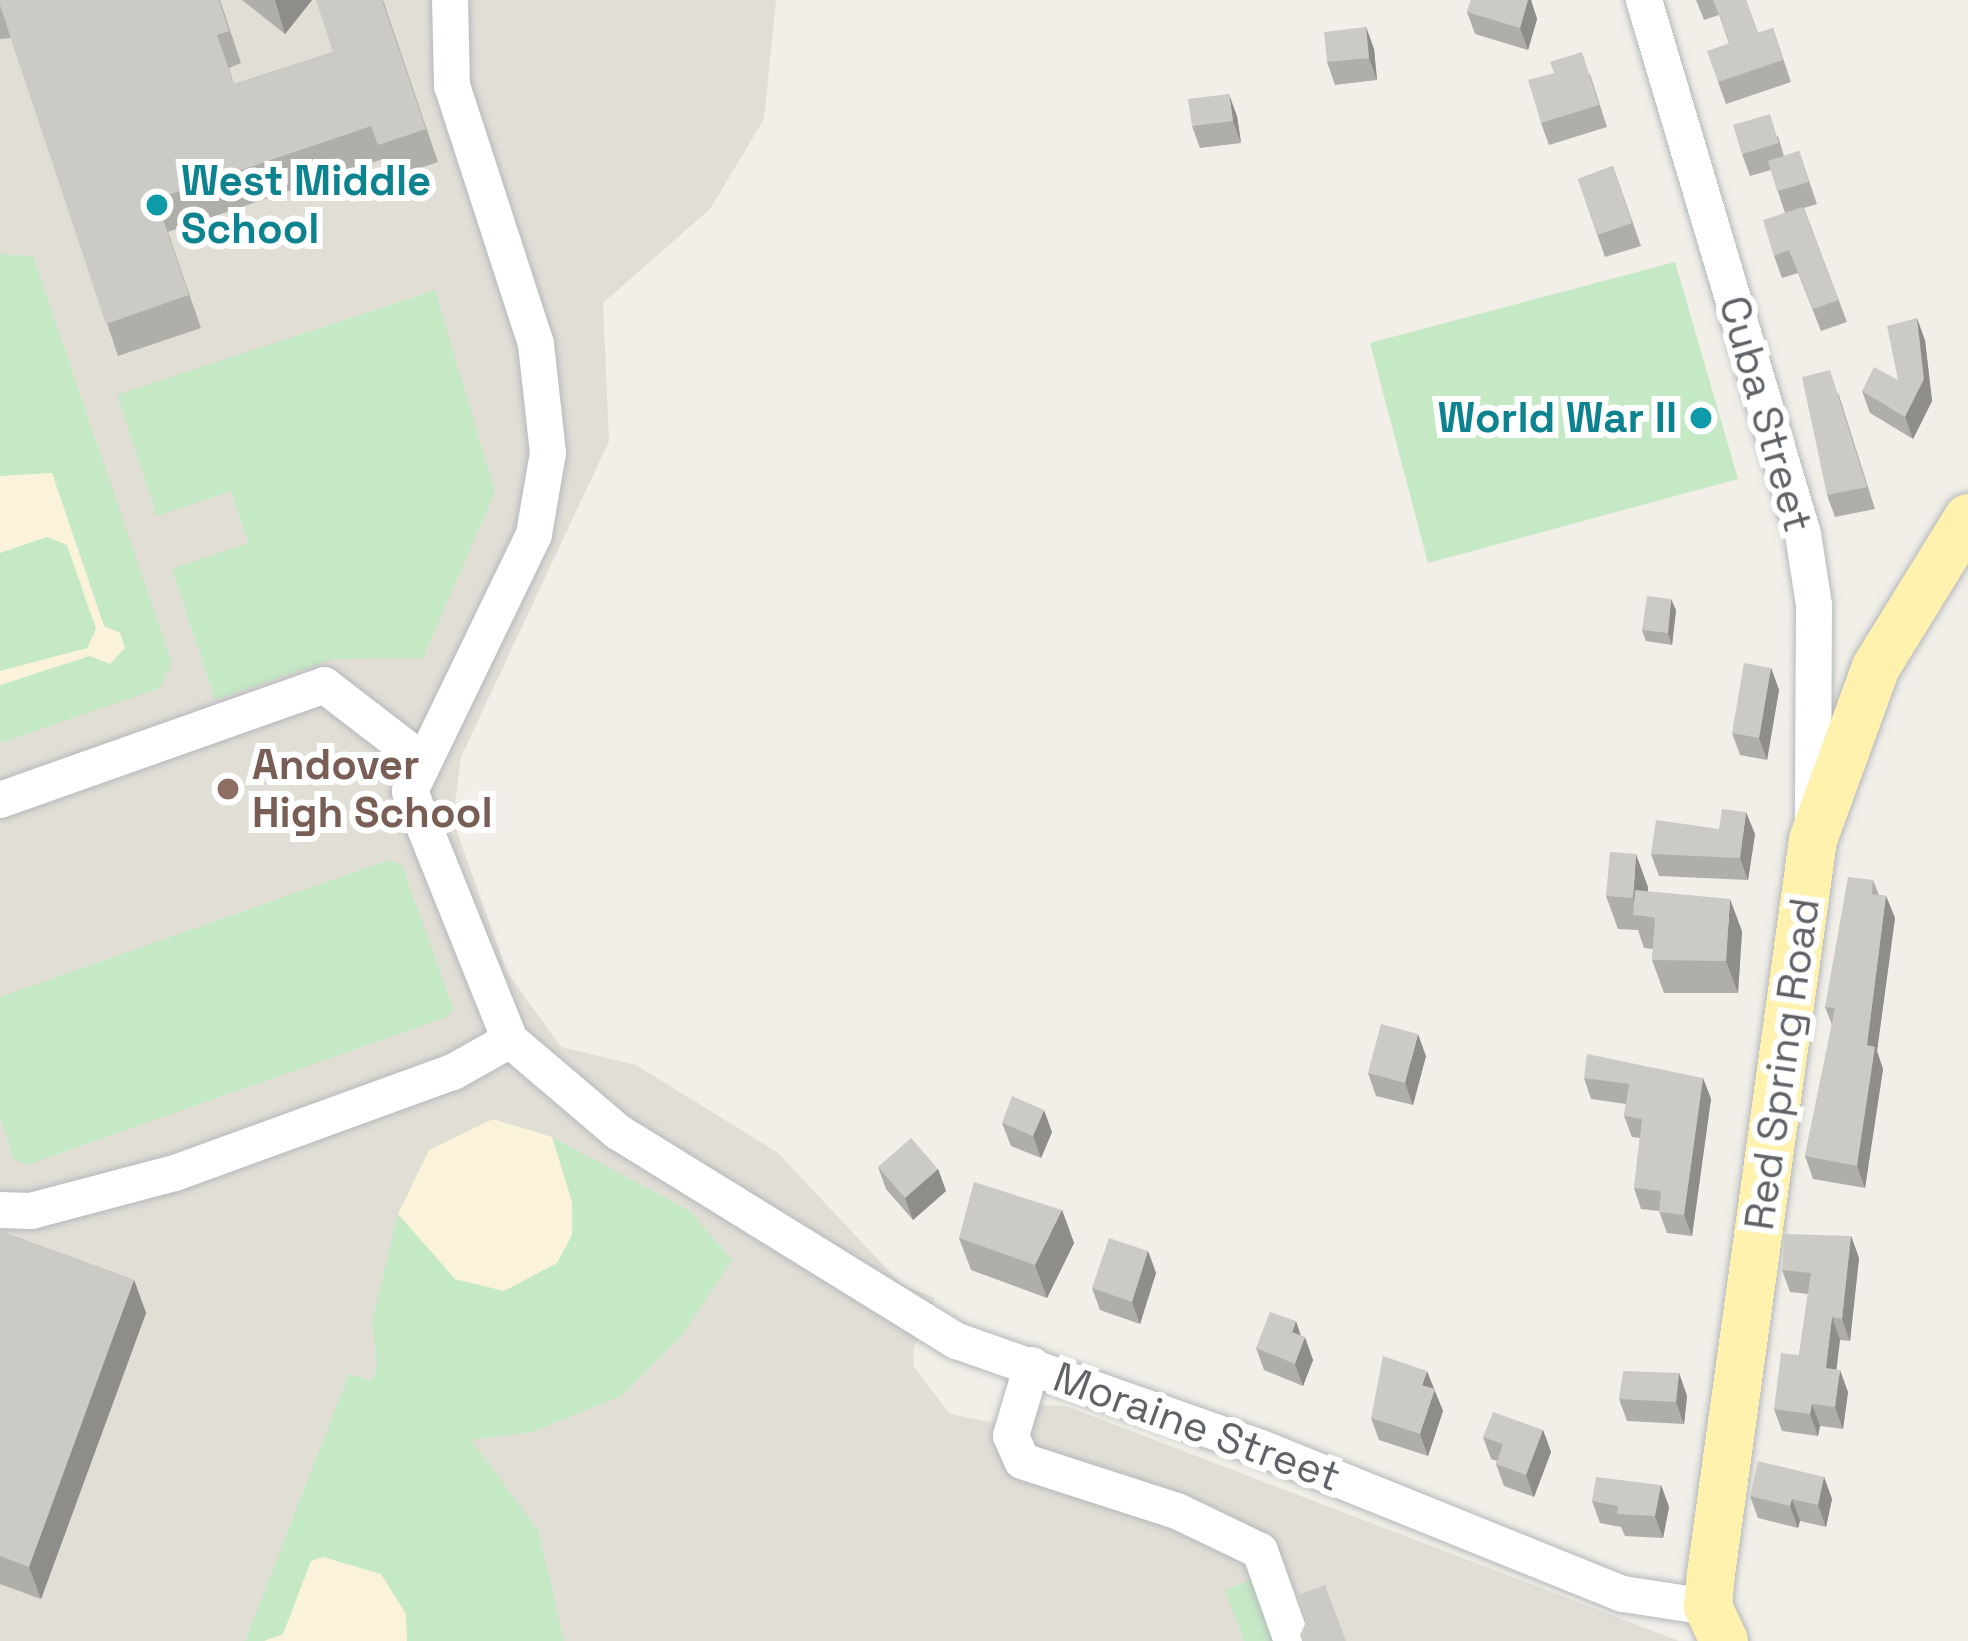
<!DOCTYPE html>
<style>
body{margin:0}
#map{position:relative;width:1968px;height:1641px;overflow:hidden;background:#f1efe8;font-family:"Space Grotesk",sans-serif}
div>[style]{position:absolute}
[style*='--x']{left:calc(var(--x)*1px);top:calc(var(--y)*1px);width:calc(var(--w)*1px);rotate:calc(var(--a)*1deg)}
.education>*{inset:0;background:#e1ded6}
.green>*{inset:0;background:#c5e8c5}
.sand>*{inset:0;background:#fbf3d9}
.roads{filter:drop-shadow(0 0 3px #b5b8bc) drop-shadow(0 0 3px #b5b8bc)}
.minor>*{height:36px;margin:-18px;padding:0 18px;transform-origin:18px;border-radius:18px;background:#fff}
.major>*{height:48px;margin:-24px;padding:0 24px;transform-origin:24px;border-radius:24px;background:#fff2af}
.wall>*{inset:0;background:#afaea9}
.shaded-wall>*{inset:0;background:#8f8d8a}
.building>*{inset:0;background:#cccac5}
.dots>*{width:33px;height:33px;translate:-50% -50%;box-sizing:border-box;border:6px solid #fff;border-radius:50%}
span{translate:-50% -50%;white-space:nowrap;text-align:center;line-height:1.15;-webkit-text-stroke:12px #fff;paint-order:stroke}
.culture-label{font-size:42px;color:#0d838f;font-weight:700}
.left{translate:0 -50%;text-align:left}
.right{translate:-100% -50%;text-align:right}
.street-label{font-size:42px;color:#5f6368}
.education-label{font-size:42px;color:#785e54;font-weight:700}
</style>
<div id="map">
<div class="education">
<div style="clip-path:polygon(0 0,776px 0,764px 119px,710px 209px,603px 303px,609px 441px,461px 757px,453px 821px,507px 972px,561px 1047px,636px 1065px,778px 1153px,901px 1284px,935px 1298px,913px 1350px,914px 1367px,950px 1414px,995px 1423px,1041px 1405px,1066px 1406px,1679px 1641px,0 1641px)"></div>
</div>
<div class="green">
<div style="clip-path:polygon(0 254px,33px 256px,172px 663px,160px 688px,0 743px)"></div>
<div style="clip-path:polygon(1675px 262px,1738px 479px,1428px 563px,1370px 343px)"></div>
<div style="clip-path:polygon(435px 290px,495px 492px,423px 658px,333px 659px,215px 700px,172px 569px,248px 543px,231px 491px,157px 516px,117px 395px)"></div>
<div style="clip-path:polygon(389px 860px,402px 865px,453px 1008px,447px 1017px,27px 1165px,14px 1159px,0 1117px,0 997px)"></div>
<div style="clip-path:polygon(493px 1119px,552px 1137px,690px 1211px,732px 1260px,682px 1335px,621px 1396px,532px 1432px,471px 1440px,538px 1530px,564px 1641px,245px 1641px,349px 1374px,371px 1381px,377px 1368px,372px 1321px,398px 1214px,429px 1150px)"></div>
<div style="clip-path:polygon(1255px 1578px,1278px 1641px,1244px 1641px,1225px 1590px)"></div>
</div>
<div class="sand">
<div style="clip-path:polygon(52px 473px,104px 626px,120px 633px,125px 648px,110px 664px,90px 656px,0 685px,0 671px,87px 648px,96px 629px,67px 545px,47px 537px,0 553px,0 476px)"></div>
<div style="clip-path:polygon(493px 1119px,552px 1137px,572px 1202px,572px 1235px,557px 1263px,504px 1291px,455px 1279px,398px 1214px,429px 1150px)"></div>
<div style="clip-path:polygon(323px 1557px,381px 1574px,406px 1614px,407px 1641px,264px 1641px,283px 1634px,311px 1561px)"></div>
</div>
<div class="roads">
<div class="minor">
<div style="--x:1644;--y:0;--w:557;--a:73.42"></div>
<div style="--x:1803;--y:534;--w:72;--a:81.2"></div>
<div style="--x:1814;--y:605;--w:213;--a:90.3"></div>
<div style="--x:0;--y:800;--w:344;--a:-19.5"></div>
<div style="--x:324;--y:685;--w:121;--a:37.6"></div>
<div style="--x:510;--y:1040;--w:142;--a:40.4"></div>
<div style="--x:618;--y:1132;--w:398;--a:31.7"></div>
<div style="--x:957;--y:1341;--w:322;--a:19.4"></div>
<div style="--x:1261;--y:1448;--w:390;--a:22"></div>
<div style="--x:1623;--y:1594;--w:86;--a:8.7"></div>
<div style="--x:0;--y:1210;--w:31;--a:2"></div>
<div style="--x:31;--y:1211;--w:149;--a:-14.8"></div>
<div style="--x:175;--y:1173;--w:296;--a:-20"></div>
<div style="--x:453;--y:1072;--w:65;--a:-29.3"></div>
<div style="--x:510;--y:1040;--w:268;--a:-111.9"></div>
<div style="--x:410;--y:791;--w:285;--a:-64.2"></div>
<div style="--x:534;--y:534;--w:82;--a:-80.2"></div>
<div style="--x:548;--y:453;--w:110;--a:-96.3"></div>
<div style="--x:536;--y:344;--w:271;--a:-108"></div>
<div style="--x:452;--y:86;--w:86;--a:-91.3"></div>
<div style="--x:1032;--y:1365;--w:74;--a:106.5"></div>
<div style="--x:1011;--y:1436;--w:27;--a:66"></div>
<div style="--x:1022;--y:1461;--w:163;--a:17.9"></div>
<div style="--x:1177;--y:1511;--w:92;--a:25.7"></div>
<div style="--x:1260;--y:1551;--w:96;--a:70.4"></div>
</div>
<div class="major">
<div style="--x:1724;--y:1641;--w:38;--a:-115"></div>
<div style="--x:1708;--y:1607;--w:33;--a:-85"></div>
<div style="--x:1711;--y:1574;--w:741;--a:-82.09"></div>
<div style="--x:1813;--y:840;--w:184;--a:-70"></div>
<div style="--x:1876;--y:667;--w:175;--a:-58.3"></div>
</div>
</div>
<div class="wall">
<div style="clip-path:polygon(0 0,220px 0,241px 63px,229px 68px,234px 84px,333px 52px,383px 0,438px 162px,390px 178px,383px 159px,168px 232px,201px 328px,118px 356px,11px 38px,0 39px)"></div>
<div style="clip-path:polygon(242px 0,312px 0,285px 34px)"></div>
<div style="clip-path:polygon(1471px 0,1531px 0,1537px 19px,1528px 50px,1475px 34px,1467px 12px)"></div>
<div style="clip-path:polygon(1696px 0,1746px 0,1758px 33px,1773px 28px,1791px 82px,1726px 104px,1718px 82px,1729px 43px,1719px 15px,1704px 20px)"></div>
<div style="clip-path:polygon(1366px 27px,1374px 49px,1377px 80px,1335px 85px,1327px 62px)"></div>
<div style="clip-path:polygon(1590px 74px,1607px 127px,1549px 145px,1541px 123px)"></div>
<div style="clip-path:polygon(1237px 116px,1241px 143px,1200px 148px,1192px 126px)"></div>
<div style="clip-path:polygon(1778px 136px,1784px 156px,1799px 151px,1817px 204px,1804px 208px,1847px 322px,1821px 331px,1798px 273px,1782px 278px,1774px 256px,1785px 213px,1771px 170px,1750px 176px,1742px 154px)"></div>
<div style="clip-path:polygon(1613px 166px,1641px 246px,1605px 257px,1578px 179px)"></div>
<div style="clip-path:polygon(1925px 340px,1932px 401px,1913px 439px,1870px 413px,1862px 391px,1898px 380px)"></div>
<div style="clip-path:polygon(1838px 392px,1875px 509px,1835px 517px,1827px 495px)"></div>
<div style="clip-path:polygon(1676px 610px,1672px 645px,1646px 641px,1642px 630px)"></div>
<div style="clip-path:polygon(1771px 668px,1779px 690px,1767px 760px,1740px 755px,1732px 733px)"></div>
<div style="clip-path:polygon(1755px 834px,1748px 880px,1659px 876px,1651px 854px)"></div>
<div style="clip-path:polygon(1873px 880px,1879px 895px,1886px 896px,1895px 918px,1877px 1051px,1883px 1069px,1865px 1188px,1813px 1179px,1805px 1156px,1832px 1025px,1825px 1007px)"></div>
<div style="clip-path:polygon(1648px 887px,1648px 892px,1742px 931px,1738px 993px,1664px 993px,1652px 960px,1653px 949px,1644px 948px,1638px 930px,1618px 929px,1606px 896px)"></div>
<div style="clip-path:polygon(1426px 1056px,1413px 1105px,1376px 1096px,1368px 1073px)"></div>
<div style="clip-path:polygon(1584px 1078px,1703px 1078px,1711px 1099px,1692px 1236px,1667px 1233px,1659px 1211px,1641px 1209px,1634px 1188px,1640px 1138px,1632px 1137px,1624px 1116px,1626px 1104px,1591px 1099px)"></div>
<div style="clip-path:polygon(1002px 1123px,1052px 1132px,1041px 1158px,1011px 1146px)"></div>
<div style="clip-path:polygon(878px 1167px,938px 1169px,946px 1191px,913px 1220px,886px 1189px)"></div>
<div style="clip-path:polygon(1062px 1210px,1074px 1243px,1047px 1298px,971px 1270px,959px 1238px)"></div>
<div style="clip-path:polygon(0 1231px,134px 1280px,146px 1313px,41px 1599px,0 1584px)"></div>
<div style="clip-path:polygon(1851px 1236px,1859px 1258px,1850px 1341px,1840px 1340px,1836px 1370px,1848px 1392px,1843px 1429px,1820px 1426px,1818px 1436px,1782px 1431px,1774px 1409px,1799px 1355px,1808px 1294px,1790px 1292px,1782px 1270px)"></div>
<div style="clip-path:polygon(1148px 1251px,1156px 1273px,1140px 1324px,1100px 1310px,1092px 1288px)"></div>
<div style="clip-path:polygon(1301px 1336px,1313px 1360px,1303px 1386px,1264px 1370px,1256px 1348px)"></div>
<div style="clip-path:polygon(1679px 1373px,1687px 1396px,1684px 1424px,1627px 1421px,1619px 1399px)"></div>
<div style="clip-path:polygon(1433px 1388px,1443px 1411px,1428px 1456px,1379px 1440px,1371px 1418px)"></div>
<div style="clip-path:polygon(1543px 1430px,1551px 1452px,1534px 1497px,1504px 1486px,1496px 1464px,1497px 1461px,1491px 1459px,1483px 1437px)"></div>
<div style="clip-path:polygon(1824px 1477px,1832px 1499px,1826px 1527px,1800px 1521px,1798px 1528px,1758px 1518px,1750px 1496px)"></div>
<div style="clip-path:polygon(1661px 1485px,1669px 1507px,1663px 1538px,1625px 1536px,1621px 1527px,1600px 1523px,1592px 1501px)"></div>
</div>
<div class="shaded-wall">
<div style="clip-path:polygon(275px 0,312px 0,285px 34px)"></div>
<div style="clip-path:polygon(1528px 0,1531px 0,1537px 19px,1528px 50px,1520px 28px)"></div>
<div style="clip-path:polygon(1366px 27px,1374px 49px,1377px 80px,1369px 58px)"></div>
<div style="clip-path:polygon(1229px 94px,1237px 116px,1241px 143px,1233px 121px)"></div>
<div style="clip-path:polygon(1917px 318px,1925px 340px,1932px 401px,1913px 439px,1905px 417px)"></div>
<div style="clip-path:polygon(1671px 599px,1676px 610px,1672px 645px,1668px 633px)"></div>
<div style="clip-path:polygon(1771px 668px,1779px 690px,1767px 760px,1759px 738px)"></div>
<div style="clip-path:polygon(1746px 812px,1755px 834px,1748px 880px,1740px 858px)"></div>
<div style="clip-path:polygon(1636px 854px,1648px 887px,1646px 917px,1639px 916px,1633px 898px)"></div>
<div style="clip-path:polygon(1886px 896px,1895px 918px,1877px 1051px,1883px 1069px,1865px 1188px,1857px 1166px,1867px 1045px)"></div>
<div style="clip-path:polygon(1730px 899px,1742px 931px,1738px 993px,1726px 961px)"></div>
<div style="clip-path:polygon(1418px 1034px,1426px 1056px,1413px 1105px,1405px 1083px)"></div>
<div style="clip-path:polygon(1703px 1078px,1711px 1099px,1692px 1236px,1684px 1215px)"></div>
<div style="clip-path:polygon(1044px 1110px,1052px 1132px,1041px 1158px,1033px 1136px)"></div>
<div style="clip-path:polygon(938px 1169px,946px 1191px,913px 1220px,905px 1198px)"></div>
<div style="clip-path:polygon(1062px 1210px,1074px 1243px,1047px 1298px,1035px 1265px)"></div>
<div style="clip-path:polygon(1851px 1236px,1859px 1258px,1850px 1341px,1842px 1319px)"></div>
<div style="clip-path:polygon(1148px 1251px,1156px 1273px,1140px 1324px,1132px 1302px)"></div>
<div style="clip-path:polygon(134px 1280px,146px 1313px,41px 1599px,29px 1567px)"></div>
<div style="clip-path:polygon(1832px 1317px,1840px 1340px,1834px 1390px,1826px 1368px)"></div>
<div style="clip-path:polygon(1296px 1321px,1303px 1342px,1305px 1337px,1313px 1360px,1303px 1386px,1295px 1364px,1292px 1332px)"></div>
<div style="clip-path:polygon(1840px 1370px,1848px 1392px,1843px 1429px,1835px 1407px)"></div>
<div style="clip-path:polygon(1427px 1371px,1443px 1411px,1428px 1456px,1420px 1434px,1422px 1385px)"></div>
<div style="clip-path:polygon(1679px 1373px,1687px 1396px,1684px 1424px,1676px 1402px)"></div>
<div style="clip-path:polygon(1812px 1404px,1820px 1426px,1818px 1436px,1810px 1414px)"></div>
<div style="clip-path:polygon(1543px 1430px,1551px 1452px,1534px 1497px,1526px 1475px)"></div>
<div style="clip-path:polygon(1824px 1477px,1832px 1499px,1826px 1527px,1818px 1505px)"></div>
<div style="clip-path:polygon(1661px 1485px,1669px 1507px,1663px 1538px,1655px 1516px)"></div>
<div style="clip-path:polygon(1792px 1499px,1800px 1521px,1798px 1528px,1790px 1506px)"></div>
</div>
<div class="building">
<div style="clip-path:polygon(0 0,219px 0,229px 31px,217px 35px,234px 84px,333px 52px,316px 0,382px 0,426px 129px,378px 145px,371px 126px,156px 199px,189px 295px,106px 324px,0 5px)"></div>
<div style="clip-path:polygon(1471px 0,1528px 0,1520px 28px,1467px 12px)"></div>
<div style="clip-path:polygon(1713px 0,1746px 0,1758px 33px,1773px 28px,1783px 60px,1718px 82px,1707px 51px,1730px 43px)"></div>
<div style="clip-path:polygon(1366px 27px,1369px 58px,1327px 62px,1324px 32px)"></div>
<div style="clip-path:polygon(1582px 52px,1599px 105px,1541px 123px,1528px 80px,1554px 73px,1550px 62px)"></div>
<div style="clip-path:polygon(1229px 94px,1233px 121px,1192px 126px,1188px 99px)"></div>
<div style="clip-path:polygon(1770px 114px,1779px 143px,1742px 154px,1733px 125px)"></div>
<div style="clip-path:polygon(1799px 151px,1809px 182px,1777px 191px,1768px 161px)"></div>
<div style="clip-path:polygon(1613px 166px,1632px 223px,1597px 235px,1578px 179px)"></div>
<div style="clip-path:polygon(1803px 207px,1839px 300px,1813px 309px,1789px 250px,1774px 256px,1763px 220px)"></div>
<div style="clip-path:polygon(1917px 318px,1924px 379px,1905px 417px,1862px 391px,1874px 367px,1898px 380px,1887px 326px)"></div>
<div style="clip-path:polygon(1830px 370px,1867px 487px,1827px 495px,1802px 377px)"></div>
<div style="clip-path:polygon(1647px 596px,1671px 599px,1668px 633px,1642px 630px)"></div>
<div style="clip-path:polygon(1744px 663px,1771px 668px,1759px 738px,1732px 733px)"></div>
<div style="clip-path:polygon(1722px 809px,1746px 812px,1740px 858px,1651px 854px,1656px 820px,1719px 829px)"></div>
<div style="clip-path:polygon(1610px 852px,1636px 854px,1633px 898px,1606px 896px)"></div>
<div style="clip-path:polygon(1848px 877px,1873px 880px,1872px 894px,1886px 896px,1867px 1045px,1875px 1047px,1857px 1166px,1805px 1156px,1835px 1008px,1825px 1007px)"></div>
<div style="clip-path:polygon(1635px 890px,1730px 899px,1726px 961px,1652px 960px,1655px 918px,1633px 915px)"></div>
<div style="clip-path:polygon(1381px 1024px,1418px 1034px,1405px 1083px,1368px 1073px)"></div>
<div style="clip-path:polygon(1587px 1054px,1703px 1078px,1684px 1215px,1659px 1212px,1661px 1191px,1634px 1188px,1642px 1119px,1624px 1116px,1629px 1084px,1584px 1078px)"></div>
<div style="clip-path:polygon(1012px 1096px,1044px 1110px,1033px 1136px,1002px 1123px)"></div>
<div style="clip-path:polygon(911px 1138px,938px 1169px,905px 1198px,878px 1167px)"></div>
<div style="clip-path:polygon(974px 1182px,1062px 1210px,1035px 1265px,959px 1238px)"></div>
<div style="clip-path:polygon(0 1231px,134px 1280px,29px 1567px,0 1556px)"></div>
<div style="clip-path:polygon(1785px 1234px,1851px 1236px,1842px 1319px,1832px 1317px,1826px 1368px,1840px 1370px,1835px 1407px,1812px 1404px,1810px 1414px,1774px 1409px,1781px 1353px,1799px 1355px,1811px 1273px,1782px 1270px)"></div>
<div style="clip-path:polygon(1109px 1238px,1148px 1251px,1132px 1302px,1092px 1288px)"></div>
<div style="clip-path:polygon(1270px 1312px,1296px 1321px,1292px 1332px,1305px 1337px,1295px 1364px,1256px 1348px)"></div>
<div style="clip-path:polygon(1383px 1356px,1427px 1371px,1422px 1385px,1435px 1389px,1420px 1434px,1371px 1418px)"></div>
<div style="clip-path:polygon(1623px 1371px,1679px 1373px,1676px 1402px,1619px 1399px)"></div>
<div style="clip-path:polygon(1493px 1412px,1543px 1430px,1526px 1475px,1496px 1464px,1503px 1444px,1483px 1437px)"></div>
<div style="clip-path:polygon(1758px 1461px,1824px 1477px,1818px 1505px,1792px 1499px,1790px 1506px,1750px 1496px)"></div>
<div style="clip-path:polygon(1596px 1477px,1661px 1485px,1655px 1516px,1617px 1514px,1618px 1506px,1592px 1501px)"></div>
<div style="clip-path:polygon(1325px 1585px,1346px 1641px,1302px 1641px,1300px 1635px,1306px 1622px,1299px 1595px)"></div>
</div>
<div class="dots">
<div style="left:157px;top:205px;background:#0f9aa8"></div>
<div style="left:1701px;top:418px;background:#0f9aa8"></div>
<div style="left:228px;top:789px;background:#8d6e63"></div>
</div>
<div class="culture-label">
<span class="left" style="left:181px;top:205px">West Middle<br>School</span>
<span class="right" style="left:1677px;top:418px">World War II</span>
</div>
<div class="street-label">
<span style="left:1766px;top:414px;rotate:74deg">Cuba Street</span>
<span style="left:1782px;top:1064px;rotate:-82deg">Red Spring Road</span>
<span style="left:1197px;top:1427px;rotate:20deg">Moraine Street</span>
</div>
<div class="education-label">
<span class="left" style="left:252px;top:789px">Andover<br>High School</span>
</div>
</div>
